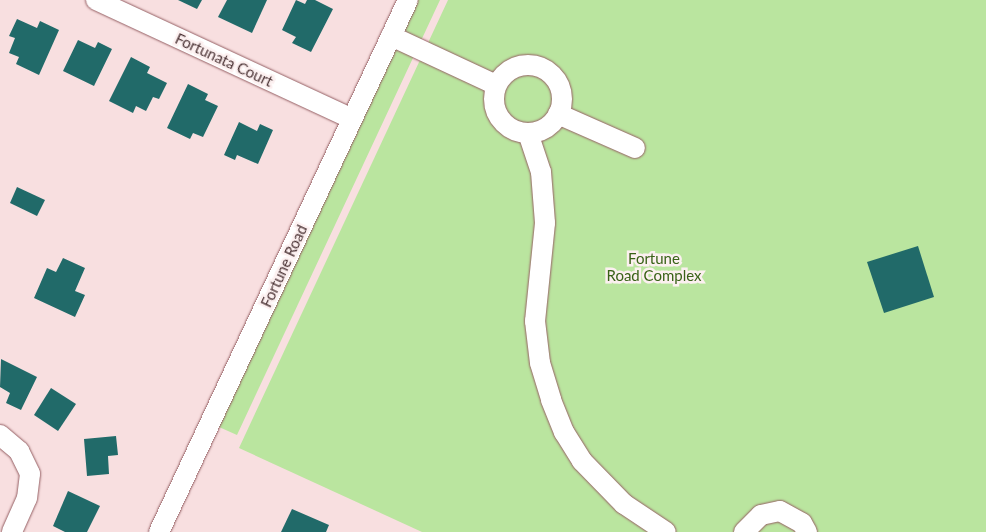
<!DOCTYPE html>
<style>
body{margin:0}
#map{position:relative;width:986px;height:532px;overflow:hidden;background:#f8dfe0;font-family:Lato,sans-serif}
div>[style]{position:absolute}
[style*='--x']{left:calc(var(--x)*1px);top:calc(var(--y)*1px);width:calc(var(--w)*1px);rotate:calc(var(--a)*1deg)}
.green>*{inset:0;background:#bae59f}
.building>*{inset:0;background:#216a69}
.roads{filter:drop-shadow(0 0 1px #956064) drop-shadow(0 0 1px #956064)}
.minor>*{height:20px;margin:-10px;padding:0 10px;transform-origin:10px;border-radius:10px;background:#fff}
.minor>.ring{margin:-10px;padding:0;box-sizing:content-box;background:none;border:20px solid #fff;border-radius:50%}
span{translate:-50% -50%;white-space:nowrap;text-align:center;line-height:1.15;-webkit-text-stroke:5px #fcf0f0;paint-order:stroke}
.street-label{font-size:15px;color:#493133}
.park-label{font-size:15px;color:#396217}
</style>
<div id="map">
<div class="green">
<div style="clip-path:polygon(418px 0,440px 0,237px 435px,219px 427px)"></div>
<div style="clip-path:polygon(448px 0,986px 0,986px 532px,422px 532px,239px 448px)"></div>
</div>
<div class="building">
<div style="clip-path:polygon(178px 0,202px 0,197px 9px)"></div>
<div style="clip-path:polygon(227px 0,267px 0,252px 33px,218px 17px)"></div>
<div style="clip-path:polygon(296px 0,305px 4px,307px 0,315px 0,333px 9px,311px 52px,292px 43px,296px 37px,282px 30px)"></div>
<div style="clip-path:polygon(17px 19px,37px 28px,40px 21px,59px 30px,39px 75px,16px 64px,19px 57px,9px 53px,15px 38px,9px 36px)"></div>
<div style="clip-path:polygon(78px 40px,95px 48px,98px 42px,112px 49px,94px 86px,63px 71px)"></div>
<div style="clip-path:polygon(131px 57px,150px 67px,147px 73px,167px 83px,159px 99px,153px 97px,146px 111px,136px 106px,133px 113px,109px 101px)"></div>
<div style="clip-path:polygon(188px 84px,208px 94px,205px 100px,218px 106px,203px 137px,193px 133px,190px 139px,167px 128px)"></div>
<div style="clip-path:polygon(239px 122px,257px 131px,260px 124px,273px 130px,258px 164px,237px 155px,235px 160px,224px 155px)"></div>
<div style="clip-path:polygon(17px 187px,45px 200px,37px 216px,10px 203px)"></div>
<div style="clip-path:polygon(918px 246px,934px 297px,884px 313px,867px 262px)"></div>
<div style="clip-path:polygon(63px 258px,85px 268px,75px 291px,85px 295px,75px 317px,34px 298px,47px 268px,56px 272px)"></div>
<div style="clip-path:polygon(1px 359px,37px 377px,21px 410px,6px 403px,10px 393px,0 387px)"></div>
<div style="clip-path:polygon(51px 388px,76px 404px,58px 431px,34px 415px)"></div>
<div style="clip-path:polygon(116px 436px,118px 455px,108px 456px,109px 474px,87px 476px,84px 439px)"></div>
<div style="clip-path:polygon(68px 491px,100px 506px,87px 532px,65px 532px,53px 526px)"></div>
<div style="clip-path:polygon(292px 509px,329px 525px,326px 532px,281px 532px)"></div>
</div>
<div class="roads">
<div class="minor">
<div style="--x:96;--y:0;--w:282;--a:24.9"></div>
<div style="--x:391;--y:36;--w:116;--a:25"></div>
<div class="ring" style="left:494px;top:65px;width:48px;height:48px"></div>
<div style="--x:558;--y:114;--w:84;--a:23.8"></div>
<div style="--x:528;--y:133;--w:41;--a:71.6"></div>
<div style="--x:541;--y:172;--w:51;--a:85.5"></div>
<div style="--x:545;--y:223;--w:99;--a:95.8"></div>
<div style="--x:535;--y:321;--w:42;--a:83.2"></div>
<div style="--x:540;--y:363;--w:39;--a:73"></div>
<div style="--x:551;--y:400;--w:35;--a:68"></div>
<div style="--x:564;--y:432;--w:34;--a:58"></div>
<div style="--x:582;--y:461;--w:60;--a:45.7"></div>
<div style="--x:624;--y:504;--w:50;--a:33.7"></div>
<div style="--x:0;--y:435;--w:25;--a:40"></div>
<div style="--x:19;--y:451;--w:25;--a:64"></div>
<div style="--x:30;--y:474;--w:24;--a:97"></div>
<div style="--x:27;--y:498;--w:37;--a:114"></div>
<div style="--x:159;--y:532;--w:587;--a:-64.92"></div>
<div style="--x:744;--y:532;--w:24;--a:-45"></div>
<div style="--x:761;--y:515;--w:19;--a:-12"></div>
<div style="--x:780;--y:511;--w:25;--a:29"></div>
<div style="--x:802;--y:523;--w:10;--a:61"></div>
</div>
</div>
<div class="street-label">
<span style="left:224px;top:60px;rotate:25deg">Fortunata Court</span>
<span style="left:284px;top:266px;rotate:-65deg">Fortune Road</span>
</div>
<div class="park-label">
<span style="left:654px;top:267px">Fortune<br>Road Complex</span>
</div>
</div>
